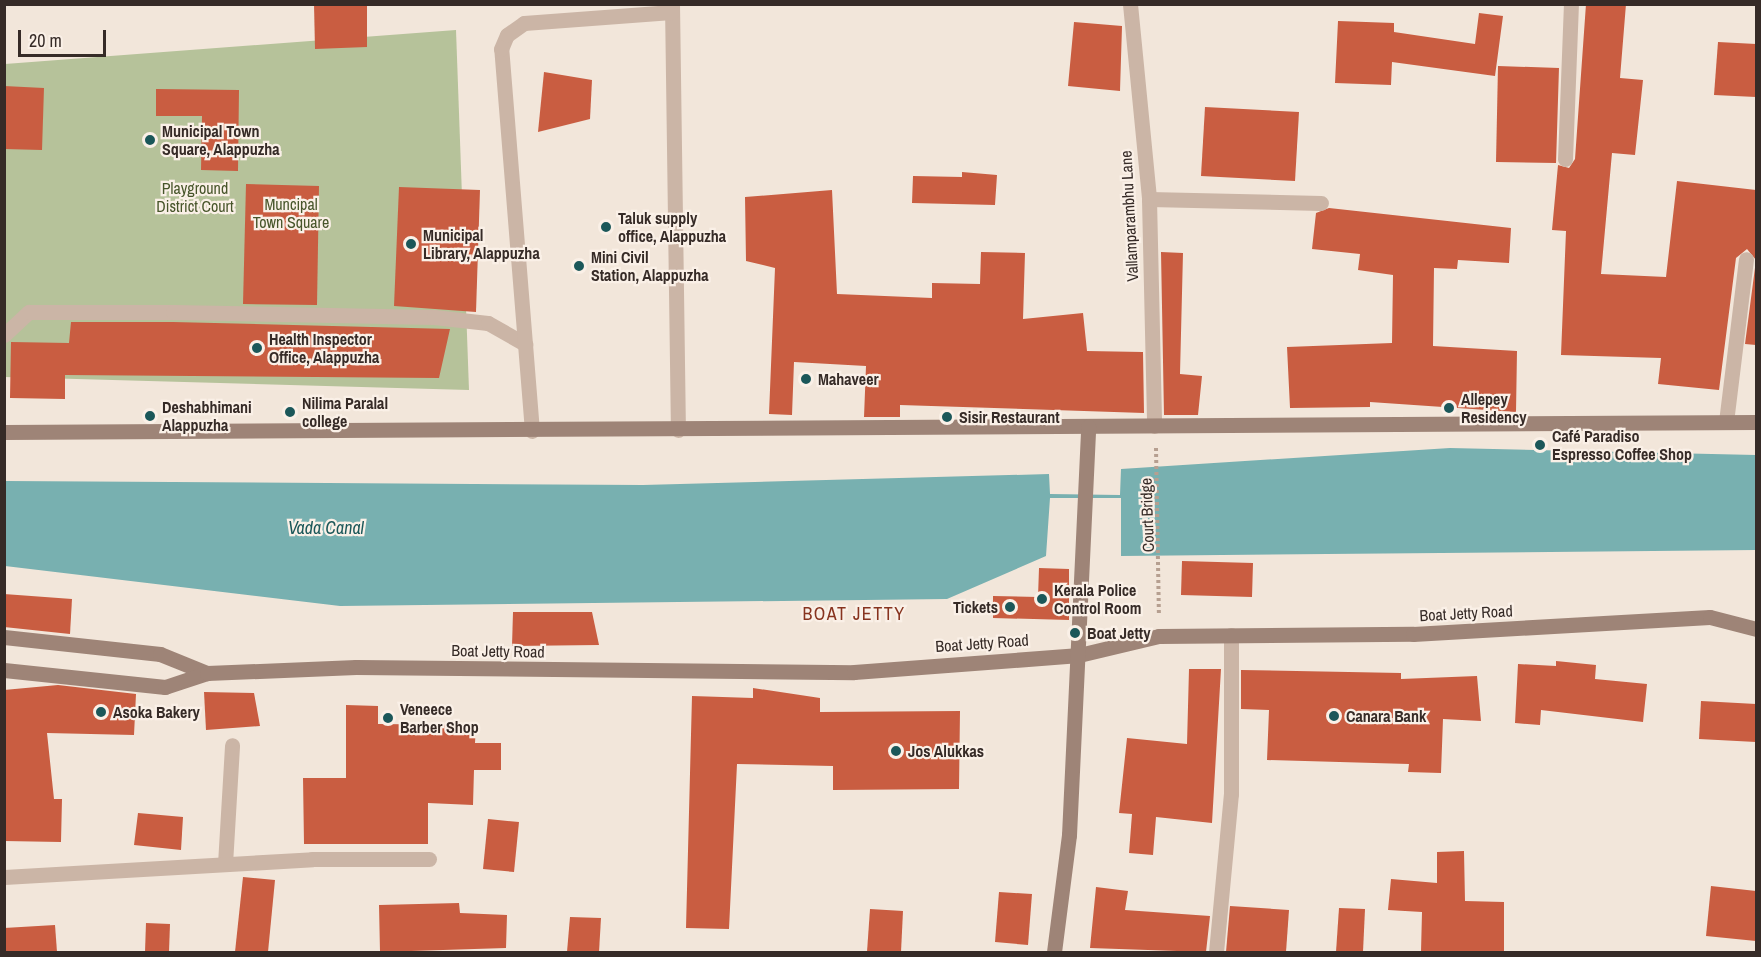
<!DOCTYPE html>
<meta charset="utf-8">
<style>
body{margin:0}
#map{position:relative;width:1761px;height:957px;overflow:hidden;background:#f2e6da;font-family:"Archivo Narrow",sans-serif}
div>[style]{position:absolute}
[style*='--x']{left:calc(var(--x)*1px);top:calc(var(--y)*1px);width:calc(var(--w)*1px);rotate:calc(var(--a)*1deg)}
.green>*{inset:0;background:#b6c29a}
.water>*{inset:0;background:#78b0b0}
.building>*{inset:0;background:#c95d41}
.path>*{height:4px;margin-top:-2px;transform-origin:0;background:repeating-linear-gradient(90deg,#b69f90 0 3px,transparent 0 6px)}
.minor>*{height:15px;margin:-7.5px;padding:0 7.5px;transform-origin:7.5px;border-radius:7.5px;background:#cbb5a6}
.secondary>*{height:15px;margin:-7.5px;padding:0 7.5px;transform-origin:7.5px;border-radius:7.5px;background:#9e8477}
.dots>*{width:16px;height:16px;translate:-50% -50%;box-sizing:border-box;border:3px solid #faf0e7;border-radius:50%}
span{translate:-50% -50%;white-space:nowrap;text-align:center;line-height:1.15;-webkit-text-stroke:4.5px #faf0e7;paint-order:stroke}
.poi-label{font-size:16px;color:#362b27;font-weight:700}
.left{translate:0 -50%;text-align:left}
.right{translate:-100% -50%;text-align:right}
.park-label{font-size:16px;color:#47552a}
.street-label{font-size:16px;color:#362b27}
.water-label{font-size:18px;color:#1b5759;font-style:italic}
.neighbourhood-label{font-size:18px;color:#87331e;letter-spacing:1.5px}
.frame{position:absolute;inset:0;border:6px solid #362b27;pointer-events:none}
.scale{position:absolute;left:18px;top:30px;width:88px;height:27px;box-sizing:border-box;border:3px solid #362b27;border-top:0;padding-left:8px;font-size:18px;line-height:21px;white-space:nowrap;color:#362b27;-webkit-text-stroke:4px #faf0e7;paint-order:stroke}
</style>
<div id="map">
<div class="green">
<div style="clip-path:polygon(456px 30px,469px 390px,5px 377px,5px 64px)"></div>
</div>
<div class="water">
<div style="clip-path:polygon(1450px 448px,1756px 455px,1756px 550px,1121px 556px,1121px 498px,1050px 498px,1046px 556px,947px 599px,340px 606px,5px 566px,5px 481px,643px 485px,1049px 474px,1050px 494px,1120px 495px,1121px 469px)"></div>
</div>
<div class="building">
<div style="clip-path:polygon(314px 4px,367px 4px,367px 47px,315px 49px)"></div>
<div style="clip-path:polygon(1586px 4px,1626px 4px,1620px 78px,1643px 80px,1635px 155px,1612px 153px,1601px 274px,1666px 277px,1677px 181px,1756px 190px,1756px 345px,1745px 344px,1756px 260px,1747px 249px,1736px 258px,1719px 390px,1658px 384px,1661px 358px,1561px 355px,1566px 231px,1552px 230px,1558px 165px,1569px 168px,1575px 159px)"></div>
<div style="clip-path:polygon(1479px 13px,1503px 16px,1495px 76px,1392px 62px,1391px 85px,1335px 83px,1338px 21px,1394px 23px,1394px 32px,1475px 44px)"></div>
<div style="clip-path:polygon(1074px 22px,1122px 26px,1120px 91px,1068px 86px)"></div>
<div style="clip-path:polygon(1718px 42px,1756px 44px,1756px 97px,1714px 95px)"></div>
<div style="clip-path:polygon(1498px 66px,1559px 68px,1556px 163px,1496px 162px)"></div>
<div style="clip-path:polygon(544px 72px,592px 80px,590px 119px,538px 132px)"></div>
<div style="clip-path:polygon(4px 86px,44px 88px,42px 150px,4px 149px)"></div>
<div style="clip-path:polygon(156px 89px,239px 90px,238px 171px,201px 170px,202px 116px,156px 116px)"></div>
<div style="clip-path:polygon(1205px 107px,1299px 112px,1295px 181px,1201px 176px)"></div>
<div style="clip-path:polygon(962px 172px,997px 175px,995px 205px,912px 203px,913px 176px,962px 177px)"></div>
<div style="clip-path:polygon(246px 184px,319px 186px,317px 305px,243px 304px)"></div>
<div style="clip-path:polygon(399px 187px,480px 190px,476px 312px,394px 306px)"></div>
<div style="clip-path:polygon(832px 190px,837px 294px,932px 298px,932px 283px,980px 284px,981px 252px,1025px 253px,1023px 319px,1083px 313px,1087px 351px,1143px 352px,1144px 413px,900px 405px,900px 417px,864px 417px,866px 366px,794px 362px,792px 415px,769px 414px,775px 268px,746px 261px,745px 197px)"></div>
<div style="clip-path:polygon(1329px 208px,1511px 228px,1509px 263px,1458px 260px,1457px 269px,1434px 268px,1433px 346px,1517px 351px,1516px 412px,1370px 402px,1370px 407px,1290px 408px,1287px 347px,1392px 343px,1393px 275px,1358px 270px,1360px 254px,1312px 249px,1316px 213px)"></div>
<div style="clip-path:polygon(1161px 252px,1183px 253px,1180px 374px,1202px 376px,1198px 415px,1164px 415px)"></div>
<div style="clip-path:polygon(71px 322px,173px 322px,450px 329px,439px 378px,65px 375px,65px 399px,10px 398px,11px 342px,69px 343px)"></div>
<div style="clip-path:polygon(1182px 561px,1253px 563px,1252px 597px,1181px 595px)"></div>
<div style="clip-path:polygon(1039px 568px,1069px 569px,1069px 620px,993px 618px,993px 596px,1038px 597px)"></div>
<div style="clip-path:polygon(4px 594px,72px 599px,70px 634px,4px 627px)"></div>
<div style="clip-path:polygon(513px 612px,592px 612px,599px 645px,512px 646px)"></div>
<div style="clip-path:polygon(1556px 661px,1596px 665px,1595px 679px,1647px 684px,1643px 722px,1541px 710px,1540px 725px,1515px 723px,1518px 664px,1556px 666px)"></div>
<div style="clip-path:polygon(1189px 669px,1221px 669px,1212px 823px,1156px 817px,1153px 855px,1129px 853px,1132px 814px,1119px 813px,1127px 738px,1187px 744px)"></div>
<div style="clip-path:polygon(1241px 670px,1401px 673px,1401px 679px,1477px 676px,1481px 721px,1443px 719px,1441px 773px,1408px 772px,1409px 764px,1267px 760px,1269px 710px,1241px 709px)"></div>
<div style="clip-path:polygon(58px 685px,136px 694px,134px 735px,47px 733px,54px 799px,62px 799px,61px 842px,4px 841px,4px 690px)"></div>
<div style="clip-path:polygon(753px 688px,820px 698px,820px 712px,960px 711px,959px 789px,833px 790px,833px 766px,737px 764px,729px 929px,686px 928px,692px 696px,753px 698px)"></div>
<div style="clip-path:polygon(204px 692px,254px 693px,260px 726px,206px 730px)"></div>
<div style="clip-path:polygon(1701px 701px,1756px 704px,1756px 742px,1699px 739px)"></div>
<div style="clip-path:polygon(346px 705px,378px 706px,378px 724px,476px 725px,475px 743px,501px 743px,501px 770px,474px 770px,473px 805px,428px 803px,428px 844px,304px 844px,303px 778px,346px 778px)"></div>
<div style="clip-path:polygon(138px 813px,183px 817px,181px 850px,134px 845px)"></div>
<div style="clip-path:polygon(488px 819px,519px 822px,514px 872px,483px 869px)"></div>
<div style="clip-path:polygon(1464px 851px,1465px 901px,1504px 902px,1504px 952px,1421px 952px,1422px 912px,1388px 910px,1391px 879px,1437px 883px,1437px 852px)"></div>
<div style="clip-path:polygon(243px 877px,275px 880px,268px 952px,235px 952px)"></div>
<div style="clip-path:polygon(1711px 886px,1756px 891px,1756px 941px,1706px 936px)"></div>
<div style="clip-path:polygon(1096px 887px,1128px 891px,1125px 910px,1210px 916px,1206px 952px,1090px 948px)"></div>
<div style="clip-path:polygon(999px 892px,1032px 894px,1028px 945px,995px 942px)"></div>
<div style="clip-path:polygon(459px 903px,460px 913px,507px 915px,506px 948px,380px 952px,379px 905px)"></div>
<div style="clip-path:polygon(1230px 906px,1289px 910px,1286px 952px,1226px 952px)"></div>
<div style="clip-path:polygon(1339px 908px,1365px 909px,1363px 952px,1336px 952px)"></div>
<div style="clip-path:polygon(870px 909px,903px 911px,901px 952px,867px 952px)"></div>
<div style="clip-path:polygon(570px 917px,601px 918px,599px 952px,567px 952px)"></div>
<div style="clip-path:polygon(146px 923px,170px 924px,169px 952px,145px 952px)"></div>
<div style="clip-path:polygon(55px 925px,57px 952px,6px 952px,4px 928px)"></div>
</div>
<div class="path">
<div style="--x:1156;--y:448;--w:167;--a:89"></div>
</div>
<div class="minor">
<div style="--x:672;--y:4;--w:426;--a:89.2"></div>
<div style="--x:1130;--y:4;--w:196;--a:84.4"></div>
<div style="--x:1149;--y:199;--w:227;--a:88.7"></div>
<div style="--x:1565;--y:159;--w:155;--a:-87.8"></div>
<div style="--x:1149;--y:199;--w:172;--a:1.3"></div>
<div style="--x:4;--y:335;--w:34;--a:-43"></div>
<div style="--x:29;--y:312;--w:144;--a:0"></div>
<div style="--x:173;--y:312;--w:261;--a:1.1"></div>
<div style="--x:434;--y:317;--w:54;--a:6.3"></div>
<div style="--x:488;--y:323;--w:43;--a:29.6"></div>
<div style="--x:1726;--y:422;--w:164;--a:-83"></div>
<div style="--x:532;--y:431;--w:383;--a:-94.6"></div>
<div style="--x:501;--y:49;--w:15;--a:-67"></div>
<div style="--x:507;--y:35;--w:21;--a:-35"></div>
<div style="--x:524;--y:23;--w:148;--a:-4.3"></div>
<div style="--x:225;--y:864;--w:119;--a:-86.6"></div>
<div style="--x:4;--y:877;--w:309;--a:-3.3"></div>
<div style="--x:312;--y:859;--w:117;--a:0"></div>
<div style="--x:1216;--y:952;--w:159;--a:-84.6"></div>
<div style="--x:1231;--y:794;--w:159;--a:-90"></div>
</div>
<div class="secondary">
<div style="--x:4;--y:432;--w:1752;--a:-0.33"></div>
<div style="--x:4;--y:637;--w:157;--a:6.2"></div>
<div style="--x:160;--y:654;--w:51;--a:22"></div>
<div style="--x:4;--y:670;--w:162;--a:6"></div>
<div style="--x:165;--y:687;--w:44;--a:-18.4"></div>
<div style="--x:207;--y:673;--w:149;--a:-2.3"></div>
<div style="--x:356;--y:667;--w:498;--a:0.6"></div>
<div style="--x:854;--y:672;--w:226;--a:-4.3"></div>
<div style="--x:1079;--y:655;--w:82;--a:-13.4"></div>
<div style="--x:1159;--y:636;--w:254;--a:-0.5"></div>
<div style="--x:1413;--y:634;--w:297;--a:-3.3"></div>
<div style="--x:1710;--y:617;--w:48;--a:14.6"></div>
<div style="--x:1054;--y:952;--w:118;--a:-82.7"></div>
<div style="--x:1069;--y:835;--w:409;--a:-87.3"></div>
</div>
<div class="dots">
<div style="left:150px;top:140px;background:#1b5759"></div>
<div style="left:606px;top:227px;background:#1b5759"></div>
<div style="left:411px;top:244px;background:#1b5759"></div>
<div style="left:579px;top:266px;background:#1b5759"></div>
<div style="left:257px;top:348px;background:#1b5759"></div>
<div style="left:806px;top:379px;background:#1b5759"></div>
<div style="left:1449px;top:408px;background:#1b5759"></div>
<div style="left:290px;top:412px;background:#1b5759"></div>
<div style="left:150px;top:416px;background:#1b5759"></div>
<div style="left:947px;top:417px;background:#1b5759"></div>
<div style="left:1540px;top:445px;background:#1b5759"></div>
<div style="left:1042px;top:599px;background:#1b5759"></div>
<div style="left:1010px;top:607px;background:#1b5759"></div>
<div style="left:1075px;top:633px;background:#1b5759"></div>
<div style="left:101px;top:712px;background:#1b5759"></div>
<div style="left:1334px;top:716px;background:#1b5759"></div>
<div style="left:388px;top:718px;background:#1b5759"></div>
<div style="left:896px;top:751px;background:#1b5759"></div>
</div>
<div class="poi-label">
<span class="left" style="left:162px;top:140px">Municipal Town<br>Square, Alappuzha</span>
<span class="left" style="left:618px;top:227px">Taluk supply<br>office, Alappuzha</span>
<span class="left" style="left:423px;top:244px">Municipal<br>Library, Alappuzha</span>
<span class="left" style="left:591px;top:266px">Mini Civil<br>Station, Alappuzha</span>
<span class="left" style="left:269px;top:348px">Health Inspector<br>Office, Alappuzha</span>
<span class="left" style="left:818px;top:379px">Mahaveer</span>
<span class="left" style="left:1461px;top:408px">Allepey<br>Residency</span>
<span class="left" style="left:302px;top:412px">Nilima Paralal<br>college</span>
<span class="left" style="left:162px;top:416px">Deshabhimani<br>Alappuzha</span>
<span class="left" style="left:959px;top:417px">Sisir Restaurant</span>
<span class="left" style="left:1552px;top:445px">Café Paradiso<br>Espresso Coffee Shop</span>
<span class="left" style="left:1054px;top:599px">Kerala Police<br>Control Room</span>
<span class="right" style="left:998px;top:607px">Tickets</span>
<span class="left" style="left:1087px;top:633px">Boat Jetty</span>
<span class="left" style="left:400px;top:718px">Veneece<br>Barber Shop</span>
<span class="left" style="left:113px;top:712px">Asoka Bakery</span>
<span class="left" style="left:1346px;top:716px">Canara Bank</span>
<span class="left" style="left:908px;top:751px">Jos Alukkas</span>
</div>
<div class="park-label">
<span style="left:195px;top:197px">Playground<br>District Court</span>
<span style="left:291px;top:213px">Muncipal<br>Town Square</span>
</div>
<div class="street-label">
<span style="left:1129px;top:216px;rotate:-93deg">Vallamparambhu Lane</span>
<span style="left:1147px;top:515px;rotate:-92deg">Court Bridge</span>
<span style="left:1466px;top:613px;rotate:-3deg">Boat Jetty Road</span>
<span style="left:982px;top:643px;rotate:-4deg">Boat Jetty Road</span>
<span style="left:498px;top:651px;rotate:1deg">Boat Jetty Road</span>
</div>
<div class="water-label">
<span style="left:326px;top:528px">Vada Canal</span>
</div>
<div class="neighbourhood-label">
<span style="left:854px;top:614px">BOAT JETTY</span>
</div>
<div class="frame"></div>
<div class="scale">20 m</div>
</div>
